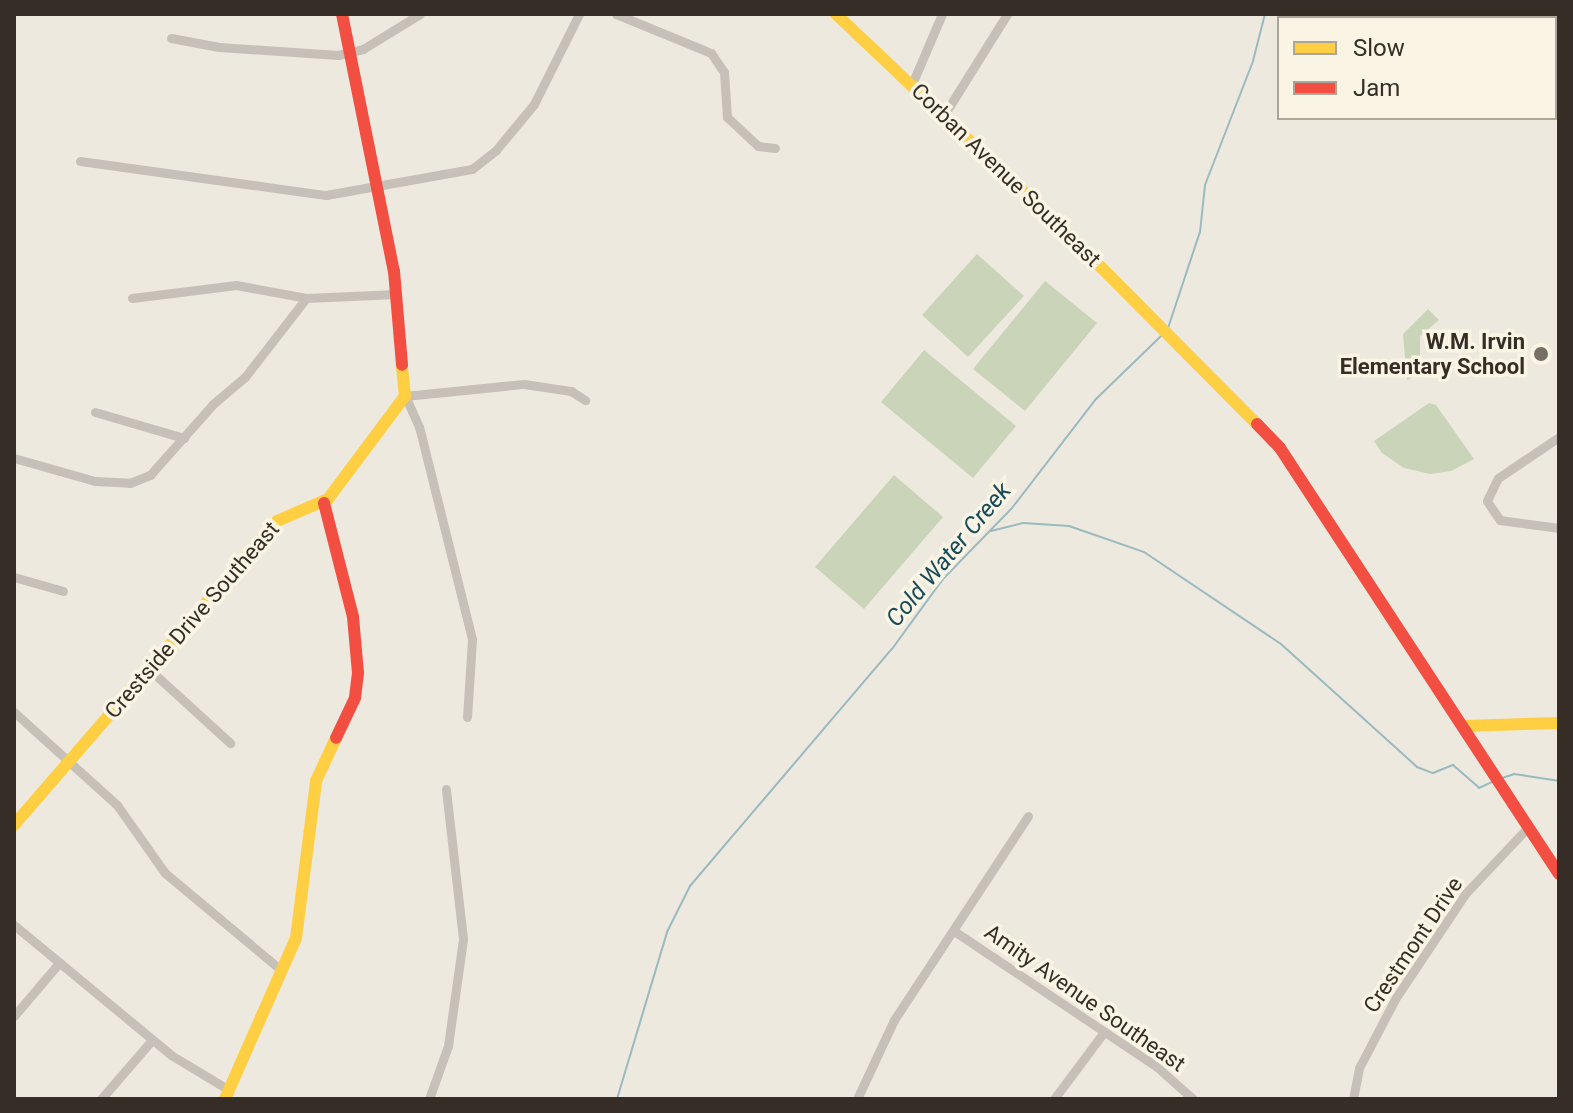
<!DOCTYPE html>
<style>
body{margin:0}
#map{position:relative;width:1573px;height:1113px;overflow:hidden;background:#ede9df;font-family:Roboto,sans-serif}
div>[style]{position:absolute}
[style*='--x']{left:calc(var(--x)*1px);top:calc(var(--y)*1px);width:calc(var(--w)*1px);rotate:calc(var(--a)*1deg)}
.green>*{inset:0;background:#cad4b8}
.stream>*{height:2px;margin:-1px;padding:0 1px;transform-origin:1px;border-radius:1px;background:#9abac0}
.street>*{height:9px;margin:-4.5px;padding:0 4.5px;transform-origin:4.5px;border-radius:4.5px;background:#c6c0b8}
.slow>*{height:12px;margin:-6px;padding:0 6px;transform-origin:6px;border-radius:6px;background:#ffcf43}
.jam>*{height:12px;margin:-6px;padding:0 6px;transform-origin:6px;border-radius:6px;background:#f24e42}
.dots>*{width:22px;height:22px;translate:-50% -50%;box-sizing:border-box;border:4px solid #faf4e5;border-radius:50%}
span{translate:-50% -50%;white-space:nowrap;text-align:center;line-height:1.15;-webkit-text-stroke:7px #faf4e5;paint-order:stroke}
.street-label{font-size:22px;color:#362e26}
.poi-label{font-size:22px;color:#362e26;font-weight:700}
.right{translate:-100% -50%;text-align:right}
.water-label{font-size:24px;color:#194c5a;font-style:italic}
.frame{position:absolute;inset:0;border:16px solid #362e26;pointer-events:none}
.legend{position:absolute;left:1277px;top:16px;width:280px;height:104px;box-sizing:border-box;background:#faf4e5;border:2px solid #aca599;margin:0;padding:10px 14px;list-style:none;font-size:24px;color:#362e26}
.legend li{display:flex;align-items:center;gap:16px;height:40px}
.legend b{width:40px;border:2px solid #aca599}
</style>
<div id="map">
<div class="green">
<div style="clip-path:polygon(977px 254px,1024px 296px,968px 357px,922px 315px)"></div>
<div style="clip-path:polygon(1045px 281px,1097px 323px,1025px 411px,973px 369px)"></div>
<div style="clip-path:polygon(1428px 309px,1439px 320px,1420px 336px,1420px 374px,1407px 380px,1403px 334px)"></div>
<div style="clip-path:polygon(924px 350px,1016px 426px,973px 478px,881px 402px)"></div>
<div style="clip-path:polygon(1429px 403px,1436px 405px,1474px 459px,1451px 471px,1430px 474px,1404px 468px,1382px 453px,1374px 441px)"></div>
<div style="clip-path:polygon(894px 475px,943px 517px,864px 609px,815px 567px)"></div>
</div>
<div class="stream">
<div style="--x:1168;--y:328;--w:101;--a:-71.6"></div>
<div style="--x:1200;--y:232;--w:47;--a:-83.9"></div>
<div style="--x:1205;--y:185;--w:133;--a:-68.8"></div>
<div style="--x:1253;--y:61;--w:49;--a:-75.7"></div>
<div style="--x:991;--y:531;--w:33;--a:-14"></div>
<div style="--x:1023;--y:523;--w:46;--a:3.7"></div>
<div style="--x:1069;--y:526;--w:79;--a:19.1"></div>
<div style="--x:1144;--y:552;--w:165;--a:33.9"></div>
<div style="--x:1281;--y:644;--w:183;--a:42.1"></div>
<div style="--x:1417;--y:767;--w:17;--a:21"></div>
<div style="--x:1433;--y:773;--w:22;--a:-22"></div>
<div style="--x:1453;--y:765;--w:35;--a:41"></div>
<div style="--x:1479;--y:788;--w:14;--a:-25"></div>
<div style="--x:1502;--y:778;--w:13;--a:-18"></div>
<div style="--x:1514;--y:774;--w:46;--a:8.8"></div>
<div style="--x:617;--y:1099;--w:174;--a:-73.3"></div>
<div style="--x:667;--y:932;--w:51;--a:-63.4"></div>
<div style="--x:690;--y:886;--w:311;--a:-49.6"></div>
<div style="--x:892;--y:649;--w:87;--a:-53.9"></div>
<div style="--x:943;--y:579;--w:99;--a:-45.8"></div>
<div style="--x:1012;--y:508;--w:138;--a:-52.4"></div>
<div style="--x:1096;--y:399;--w:91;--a:-44.1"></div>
</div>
<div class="street">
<div style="--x:616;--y:14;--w:103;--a:22.3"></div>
<div style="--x:711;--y:53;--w:23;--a:56"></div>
<div style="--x:724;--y:72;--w:45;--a:86.2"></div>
<div style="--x:727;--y:117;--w:42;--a:43.1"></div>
<div style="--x:758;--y:146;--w:17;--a:7"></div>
<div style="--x:171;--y:38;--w:49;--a:10.6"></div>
<div style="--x:219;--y:47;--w:119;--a:3.8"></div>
<div style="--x:338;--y:55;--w:26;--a:-13"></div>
<div style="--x:363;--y:49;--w:67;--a:-31.6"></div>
<div style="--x:912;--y:84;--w:76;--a:-66.8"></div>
<div style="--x:944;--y:115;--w:119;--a:-58"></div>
<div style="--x:80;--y:161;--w:248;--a:7.9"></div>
<div style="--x:326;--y:195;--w:148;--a:-10.1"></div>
<div style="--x:472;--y:169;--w:31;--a:-38"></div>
<div style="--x:496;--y:150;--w:60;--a:-50.4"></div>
<div style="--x:534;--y:104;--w:101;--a:-63.4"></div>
<div style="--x:132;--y:298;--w:105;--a:-7.1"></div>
<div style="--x:236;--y:285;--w:71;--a:10.5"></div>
<div style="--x:306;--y:298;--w:91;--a:-2.5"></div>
<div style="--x:95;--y:412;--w:93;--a:16.3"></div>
<div style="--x:1559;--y:437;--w:73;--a:146.1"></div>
<div style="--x:1498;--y:478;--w:25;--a:116"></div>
<div style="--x:1487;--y:501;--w:23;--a:56"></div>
<div style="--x:1500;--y:520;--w:60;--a:7.7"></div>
<div style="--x:14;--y:458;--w:84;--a:15.9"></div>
<div style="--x:95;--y:481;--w:35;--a:3"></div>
<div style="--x:130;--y:483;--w:22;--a:-22"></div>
<div style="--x:150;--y:475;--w:95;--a:-48.4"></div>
<div style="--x:213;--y:404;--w:42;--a:-40.2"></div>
<div style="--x:245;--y:377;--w:100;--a:-52.3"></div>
<div style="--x:14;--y:577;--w:51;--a:15.9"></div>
<div style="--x:149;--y:669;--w:110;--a:42.4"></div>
<div style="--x:14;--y:712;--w:139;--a:42.1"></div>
<div style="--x:117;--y:805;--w:83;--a:54.8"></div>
<div style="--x:165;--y:873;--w:151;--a:39.9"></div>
<div style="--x:467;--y:717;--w:78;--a:-86.3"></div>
<div style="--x:472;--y:639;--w:219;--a:-104"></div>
<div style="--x:419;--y:427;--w:34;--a:-114"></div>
<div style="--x:405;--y:396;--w:120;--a:-5.8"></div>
<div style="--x:524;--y:384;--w:48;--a:8.5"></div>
<div style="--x:571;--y:391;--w:17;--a:33"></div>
<div style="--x:14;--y:925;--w:204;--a:39.6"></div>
<div style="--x:171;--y:1055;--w:68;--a:31.1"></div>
<div style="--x:954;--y:931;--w:244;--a:33.8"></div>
<div style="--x:1157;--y:1067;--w:48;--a:41.6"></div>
<div style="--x:14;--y:1016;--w:70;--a:-49.7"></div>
<div style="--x:101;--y:1099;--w:78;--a:-49.2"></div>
<div style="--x:429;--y:1099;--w:56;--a:-70.3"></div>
<div style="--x:448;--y:1046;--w:108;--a:-82"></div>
<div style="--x:463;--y:939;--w:151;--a:-96.5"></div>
<div style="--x:857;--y:1099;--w:87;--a:-64.9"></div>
<div style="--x:894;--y:1020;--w:244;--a:-56.7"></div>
<div style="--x:1054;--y:1099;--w:84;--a:-53.3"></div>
<div style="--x:1353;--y:1099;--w:32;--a:-79"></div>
<div style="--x:1359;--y:1068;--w:78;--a:-62.4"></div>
<div style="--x:1395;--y:999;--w:126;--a:-56.3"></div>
<div style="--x:1465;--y:894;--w:93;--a:-46.7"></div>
</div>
<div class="slow">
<div style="--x:836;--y:14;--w:330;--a:43.5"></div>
<div style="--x:1075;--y:241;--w:258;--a:45.2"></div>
<div style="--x:1463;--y:726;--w:96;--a:-1.8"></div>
<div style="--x:14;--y:825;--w:402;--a:-49.1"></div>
<div style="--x:277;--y:521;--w:56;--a:-23.3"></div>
<div style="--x:328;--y:499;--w:129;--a:-53.2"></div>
<div style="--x:405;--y:396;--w:31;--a:-96"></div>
<div style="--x:225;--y:1099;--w:176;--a:-66.2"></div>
<div style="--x:296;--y:938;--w:158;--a:-82.7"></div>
<div style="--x:316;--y:781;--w:47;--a:-65.1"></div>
</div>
<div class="jam">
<div style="--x:342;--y:14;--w:262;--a:78.6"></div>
<div style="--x:394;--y:271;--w:94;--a:85.1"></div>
<div style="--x:1257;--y:424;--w:33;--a:46"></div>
<div style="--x:1280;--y:448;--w:509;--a:56.78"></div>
<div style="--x:324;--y:503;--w:118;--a:75.7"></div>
<div style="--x:353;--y:617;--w:56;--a:84.9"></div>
<div style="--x:358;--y:673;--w:25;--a:97"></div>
<div style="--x:355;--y:698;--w:44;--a:115.4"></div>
</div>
<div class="dots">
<div style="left:1541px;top:354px;background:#766f67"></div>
</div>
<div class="street-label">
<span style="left:1006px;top:175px;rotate:44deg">Corban Avenue Southeast</span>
<span style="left:192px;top:620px;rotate:-49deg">Crestside Drive Southeast</span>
<span style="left:1413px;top:945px;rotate:-56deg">Crestmont Drive</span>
<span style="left:1085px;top:998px;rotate:35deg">Amity Avenue Southeast</span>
</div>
<div class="poi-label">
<span class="right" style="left:1525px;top:354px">W.M. Irvin<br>Elementary School</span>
</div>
<div class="water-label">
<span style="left:949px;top:555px;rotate:-50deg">Cold Water Creek</span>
</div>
<div class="frame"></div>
<ul class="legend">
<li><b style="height:10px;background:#ffcf43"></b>Slow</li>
<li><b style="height:10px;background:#f24e42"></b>Jam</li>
</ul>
</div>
